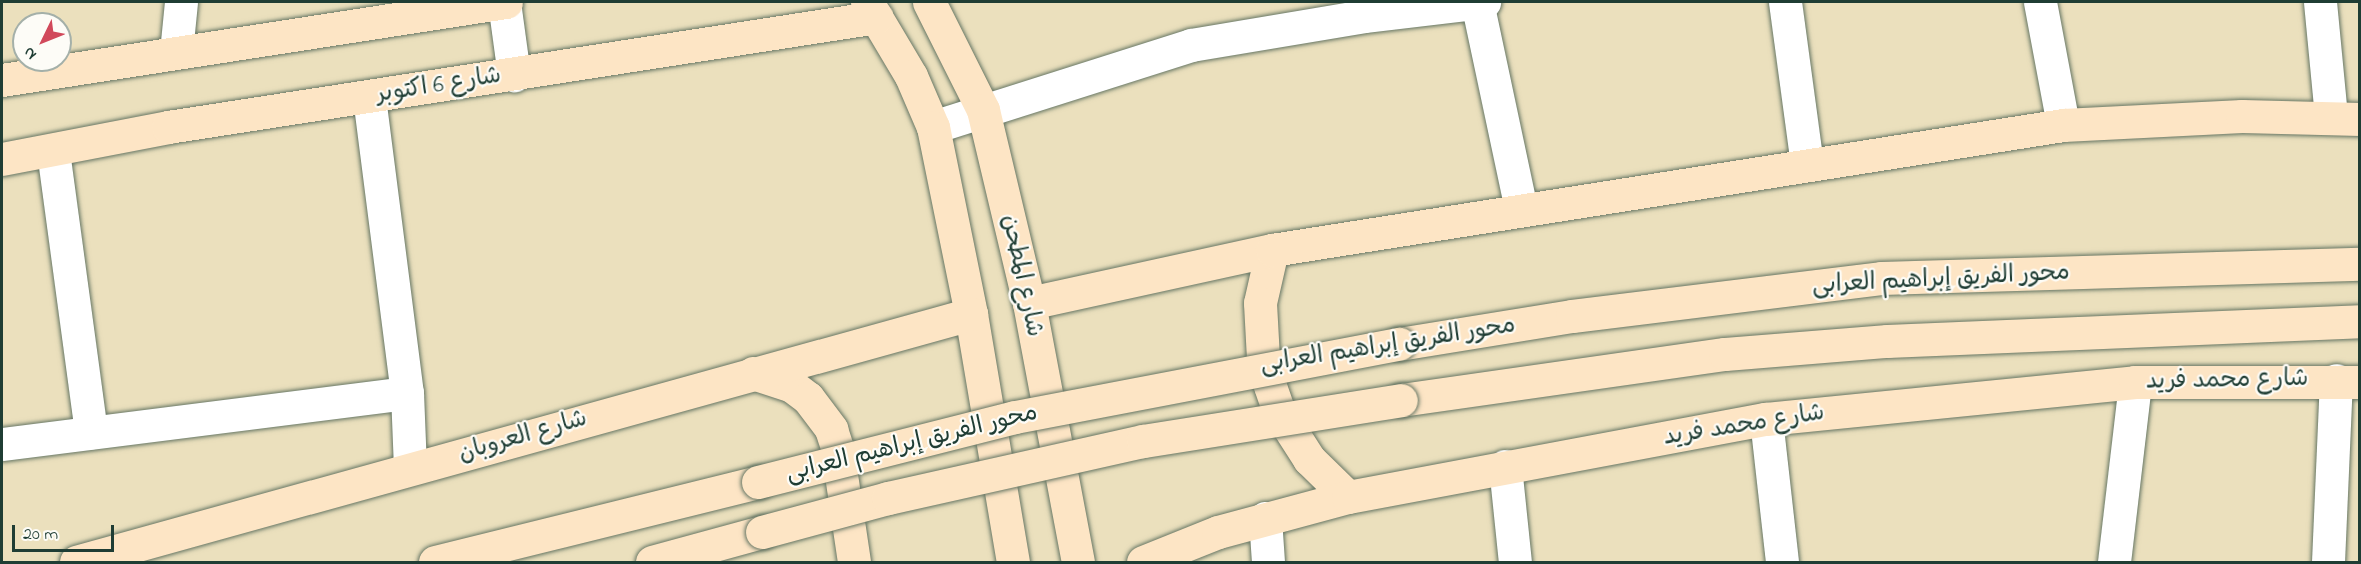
<!DOCTYPE html>
<meta charset="utf-8">
<style>
body{margin:0}
#map{position:relative;width:2361px;height:564px;overflow:hidden;background:#ebe0bd;font-family:"Indie Flower","Playpen Sans Arabic",sans-serif}
div>[style]{position:absolute}
[style*='--x']{left:calc(var(--x)*1px);top:calc(var(--y)*1px);width:calc(var(--w)*1px);rotate:calc(var(--a)*1deg)}
.roads{filter:drop-shadow(0 0 2px #667664) drop-shadow(0 0 2px #667664)}
.street>*{height:33px;margin:-16.5px;padding:0 16.5px;transform-origin:16.5px;border-radius:16.5px;background:#fff}
.secondary>*{height:33px;margin:-16.5px;padding:0 16.5px;transform-origin:16.5px;border-radius:16.5px;background:#fde5c5}
.bridges{filter:drop-shadow(0 0 2px #667664) drop-shadow(0 0 2px #667664)}
.secondary-bridge>*{height:33px;margin:-16.5px;padding:0 16.5px;transform-origin:16.5px;border-radius:16.5px;background:#fde5c5}
span{translate:-50% -50%;white-space:nowrap;text-align:center;line-height:1.15;-webkit-text-stroke:4.5px #fdfcf7;paint-order:stroke}
.street-label{font-size:24px;color:#1f3d34}
.frame{position:absolute;inset:0;border:3px solid #1f3d34;pointer-events:none}
.north{position:absolute;left:12px;top:12px;width:60px;height:60px;box-sizing:border-box;background:#fdfcf7;border:2px solid #a4b0a9;border-radius:50%;rotate:227deg;font-size:16px;font-weight:700;line-height:24px;text-align:center;color:#1f3d34}
.north::after{content:'';display:block;margin:auto;width:21px;height:27px;background:#d1495b;clip-path:polygon(50% 0,100% 100%,50% 72%,0 100%)}
.scale{position:absolute;left:12px;top:525px;width:102px;height:27px;box-sizing:border-box;border:3px solid #1f3d34;border-top:0;padding-left:8px;font-size:18px;line-height:21px;white-space:nowrap;color:#1f3d34;-webkit-text-stroke:4px #fdfcf7;paint-order:stroke}
</style>
<div id="map">
<div class="roads">
<div class="street">
<div style="--x:504;--y:2;--w:74;--a:82.2"></div>
<div style="--x:1477;--y:2;--w:212;--a:78"></div>
<div style="--x:1785;--y:2;--w:164;--a:82.3"></div>
<div style="--x:2040;--y:2;--w:125;--a:79.4"></div>
<div style="--x:2320;--y:2;--w:116;--a:84.5"></div>
<div style="--x:176;--y:52;--w:50;--a:-84.3"></div>
<div style="--x:369;--y:97;--w:298;--a:82.7"></div>
<div style="--x:407;--y:393;--w:75;--a:87.7"></div>
<div style="--x:933;--y:127;--w:271;--a:-17.6"></div>
<div style="--x:1191;--y:45;--w:175;--a:-9.5"></div>
<div style="--x:1364;--y:16;--w:121;--a:-6.7"></div>
<div style="--x:53;--y:151;--w:284;--a:82.3"></div>
<div style="--x:1766;--y:419;--w:144;--a:83.6"></div>
<div style="--x:2;--y:444;--w:408;--a:-7.2"></div>
<div style="--x:1505;--y:466;--w:97;--a:84.1"></div>
<div style="--x:1265;--y:518;--w:44;--a:86.1"></div>
<div style="--x:2114;--y:562;--w:181;--a:-83.3"></div>
<div style="--x:2328;--y:562;--w:182;--a:-87.5"></div>
</div>
<div class="secondary">
<div style="--x:867;--y:2;--w:86;--a:59.3"></div>
<div style="--x:911;--y:76;--w:56;--a:66.7"></div>
<div style="--x:933;--y:127;--w:191;--a:78.5"></div>
<div style="--x:971;--y:314;--w:252;--a:80.4"></div>
<div style="--x:929;--y:2;--w:121;--a:63.4"></div>
<div style="--x:983;--y:110;--w:198;--a:76.6"></div>
<div style="--x:1029;--y:303;--w:264;--a:79.3"></div>
<div style="--x:2;--y:80;--w:510;--a:-8.8"></div>
<div style="--x:2;--y:159;--w:169;--a:-10.9"></div>
<div style="--x:168;--y:127;--w:717;--a:-8.82"></div>
<div style="--x:1272;--y:250;--w:54;--a:102.8"></div>
<div style="--x:1260;--y:303;--w:56;--a:86.9"></div>
<div style="--x:1263;--y:359;--w:28;--a:75"></div>
<div style="--x:1270;--y:386;--w:28;--a:71"></div>
<div style="--x:1279;--y:412;--w:56;--a:57.4"></div>
<div style="--x:1309;--y:459;--w:54;--a:44.3"></div>
<div style="--x:1029;--y:303;--w:249;--a:-12.3"></div>
<div style="--x:1272;--y:250;--w:801;--a:-8.98"></div>
<div style="--x:2063;--y:125;--w:179;--a:-2.9"></div>
<div style="--x:2242;--y:116;--w:118;--a:1.5"></div>
<div style="--x:1399;--y:344;--w:175;--a:-9.2"></div>
<div style="--x:1572;--y:316;--w:311;--a:-7"></div>
<div style="--x:1881;--y:278;--w:479;--a:-1.7"></div>
<div style="--x:753;--y:373;--w:41;--a:18.4"></div>
<div style="--x:792;--y:386;--w:20;--a:37"></div>
<div style="--x:808;--y:398;--w:39;--a:53"></div>
<div style="--x:831;--y:429;--w:20;--a:72"></div>
<div style="--x:837;--y:448;--w:115;--a:81.5"></div>
<div style="--x:1401;--y:400;--w:327;--a:-8.1"></div>
<div style="--x:1725;--y:354;--w:163;--a:-4.6"></div>
<div style="--x:1887;--y:341;--w:473;--a:-2.4"></div>
<div style="--x:76;--y:562;--w:929;--a:-15.49"></div>
<div style="--x:435;--y:562;--w:333;--a:-13.9"></div>
<div style="--x:652;--y:562;--w:114;--a:-15.3"></div>
<div style="--x:1143;--y:562;--w:81;--a:-21.8"></div>
<div style="--x:1218;--y:532;--w:135;--a:-15.1"></div>
<div style="--x:1348;--y:497;--w:425;--a:-10.6"></div>
<div style="--x:1766;--y:419;--w:371;--a:-5.7"></div>
<div style="--x:2135;--y:382;--w:225;--a:0"></div>
</div>
</div>
<div class="bridges">
<div class="secondary-bridge">
<div style="--x:758;--y:482;--w:265;--a:-14.2"></div>
<div style="--x:1015;--y:417;--w:391;--a:-10.8"></div>
<div style="--x:762;--y:532;--w:131;--a:-15.1"></div>
<div style="--x:888;--y:498;--w:261;--a:-12.6"></div>
<div style="--x:1143;--y:441;--w:261;--a:-9"></div>
</div>
</div>
<div class="street-label">
<span style="left:439px;top:86px;rotate:-9deg">شارع 6 اكتوبر</span>
<span style="left:1021px;top:276px;rotate:78deg">شارع المطحن</span>
<span style="left:1941px;top:280px;rotate:-3deg">محور الفريق إبراهيم العرابى</span>
<span style="left:1388px;top:346px;rotate:-9deg">محور الفريق إبراهيم العرابى</span>
<span style="left:2227px;top:381px;rotate:-1deg">شارع محمد فريد</span>
<span style="left:1744px;top:426px;rotate:-9deg">شارع محمد فريد</span>
<span style="left:523px;top:437px;rotate:-16deg">شارع العروبان</span>
<span style="left:912px;top:444px;rotate:-14deg">محور الفريق إبراهيم العرابى</span>
</div>
<div class="frame"></div>
<div class="north">N</div>
<div class="scale">20 m</div>
</div>
